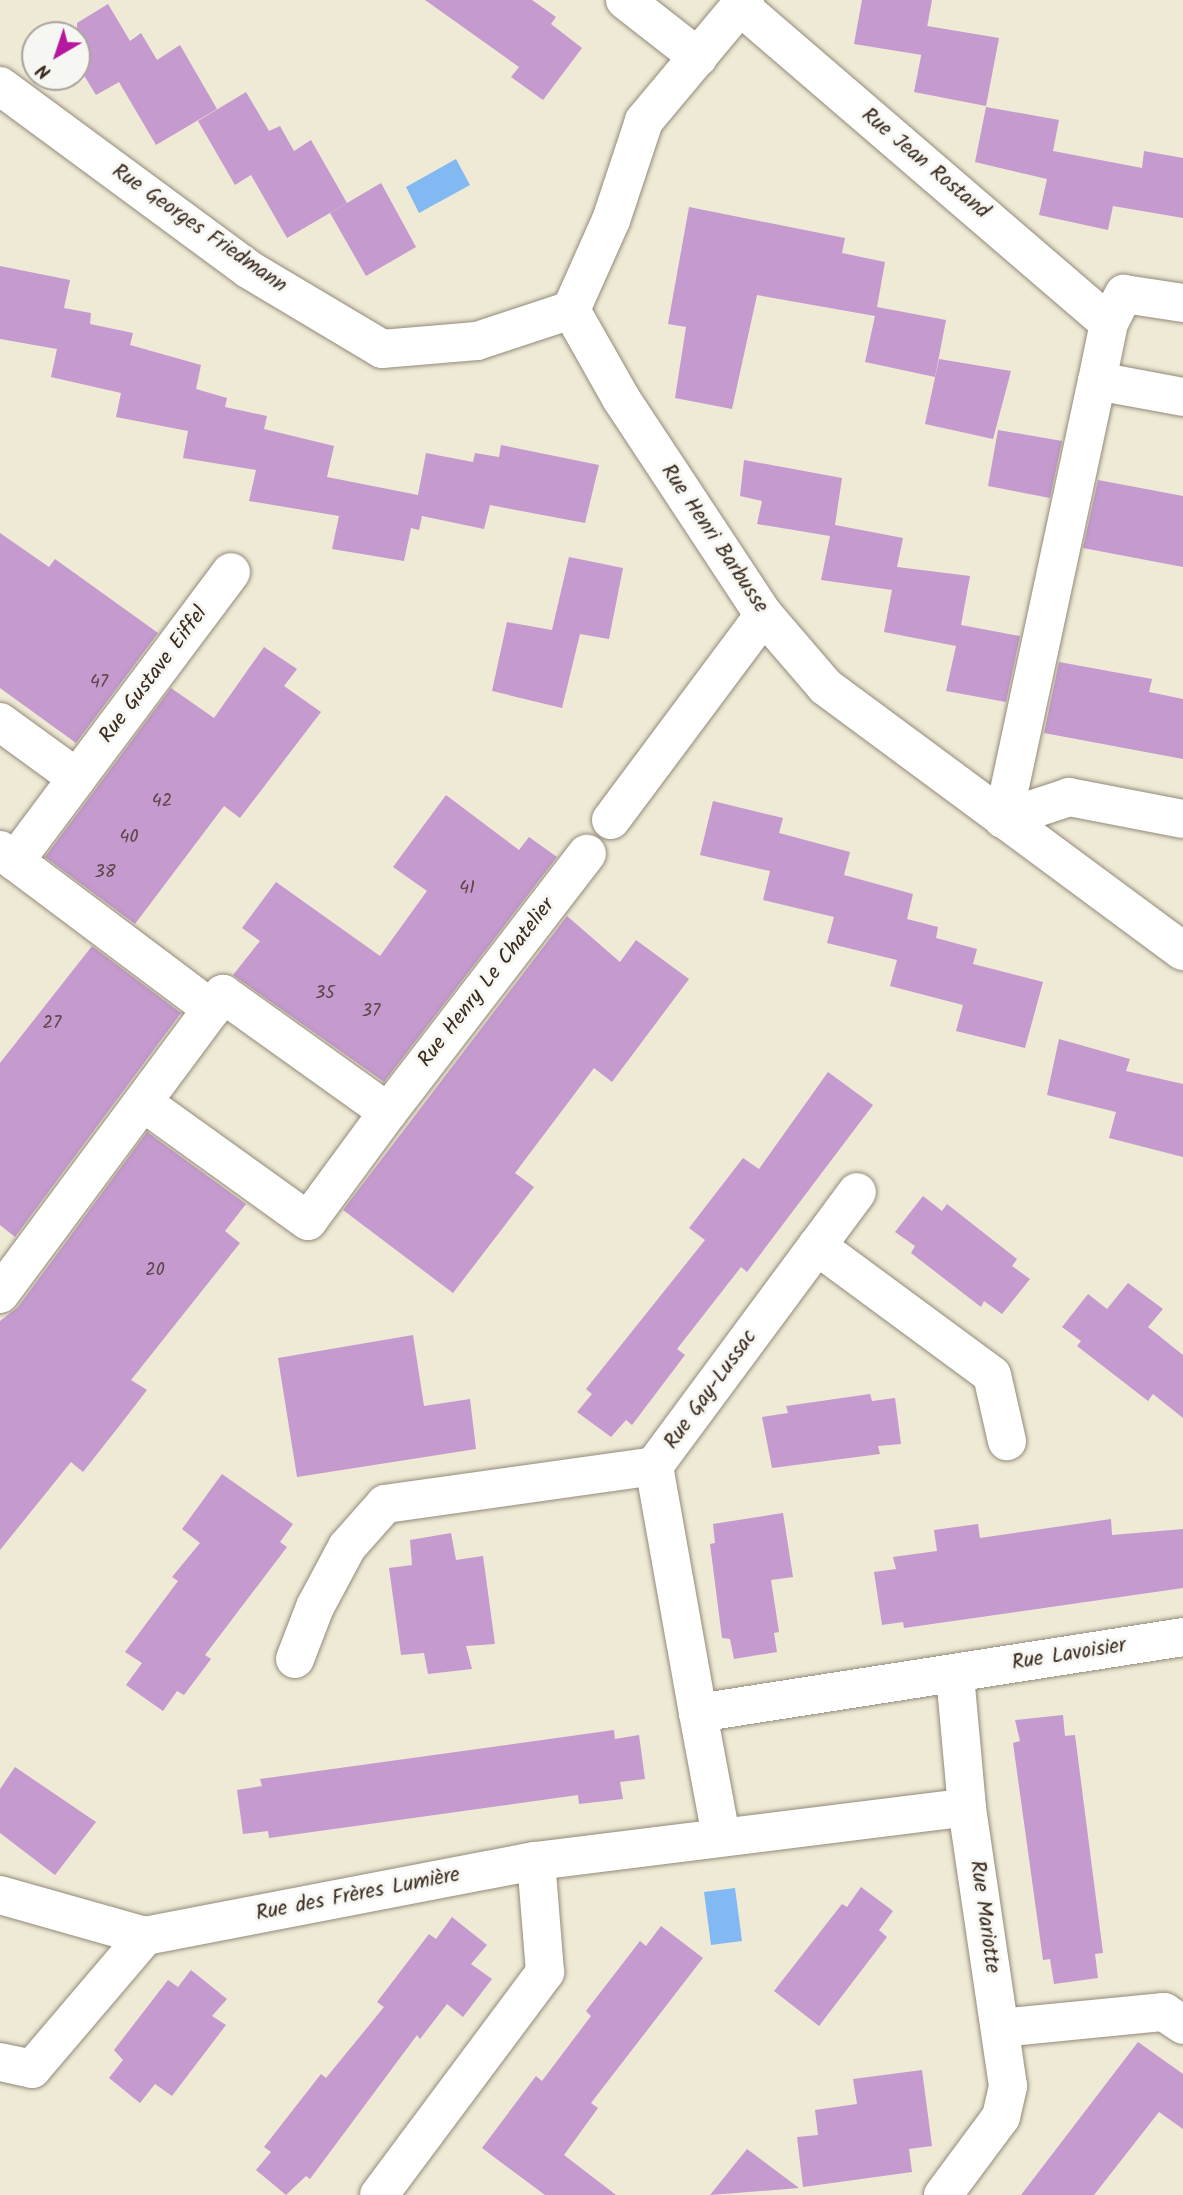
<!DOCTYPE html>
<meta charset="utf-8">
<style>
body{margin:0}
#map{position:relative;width:1183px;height:2195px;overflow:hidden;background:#eeead5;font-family:Kalam,sans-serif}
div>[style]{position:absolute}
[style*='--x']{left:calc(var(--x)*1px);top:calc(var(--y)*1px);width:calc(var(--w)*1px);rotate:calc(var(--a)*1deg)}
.water>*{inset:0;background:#83b9f2}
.building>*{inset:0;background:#c49acf}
.roads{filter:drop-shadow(0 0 2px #948a7a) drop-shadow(0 0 2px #948a7a)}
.minor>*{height:38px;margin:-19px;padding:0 19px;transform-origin:19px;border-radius:19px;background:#fff}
span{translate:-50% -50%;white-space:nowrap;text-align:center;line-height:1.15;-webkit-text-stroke:6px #f6f6f2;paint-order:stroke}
.number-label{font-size:18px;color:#5d464a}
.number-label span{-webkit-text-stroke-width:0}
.street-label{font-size:21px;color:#3b2a1e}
.north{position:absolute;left:21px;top:21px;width:70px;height:70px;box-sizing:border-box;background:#f6f6f2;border:2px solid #aba49d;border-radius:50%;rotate:219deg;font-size:19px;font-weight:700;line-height:28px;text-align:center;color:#3b2a1e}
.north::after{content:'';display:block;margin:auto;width:24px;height:32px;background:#b5179e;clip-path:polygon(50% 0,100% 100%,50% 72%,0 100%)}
</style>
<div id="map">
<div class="water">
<div style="clip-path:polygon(456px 159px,470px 185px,419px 213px,406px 187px)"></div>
<div style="clip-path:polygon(735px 1888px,742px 1941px,711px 1945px,704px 1892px)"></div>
</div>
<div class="building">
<div style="clip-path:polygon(425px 0,532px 0,556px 17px,551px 24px,582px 48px,543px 100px,511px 77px,519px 67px)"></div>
<div style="clip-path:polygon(862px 0,932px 0,922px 55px,854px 44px)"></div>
<div style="clip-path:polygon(108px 4px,130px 41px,141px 33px,157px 60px,180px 45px,217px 109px,156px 145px,119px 82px,96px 95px,77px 64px,77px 23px)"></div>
<div style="clip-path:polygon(927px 26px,999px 38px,986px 106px,914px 92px)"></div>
<div style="clip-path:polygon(246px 92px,269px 131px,280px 126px,294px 151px,311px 140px,347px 203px,287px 238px,251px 175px,235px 185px,198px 121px)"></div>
<div style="clip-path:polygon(986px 107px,1059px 120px,1053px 151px,1142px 168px,1144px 151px,1183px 158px,1183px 218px,1113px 206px,1108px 230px,1039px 215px,1047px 179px,975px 162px)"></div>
<div style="clip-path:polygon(381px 183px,416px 247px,366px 276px,330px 213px)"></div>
<div style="clip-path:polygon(689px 207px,845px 238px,842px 253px,885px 262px,877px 307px,946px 320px,935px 377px,865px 362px,875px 316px,757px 295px,732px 409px,675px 398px,686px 327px,668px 324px)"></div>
<div style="clip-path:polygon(0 266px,70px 280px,64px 308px,91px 313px,90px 324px,133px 333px,130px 345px,201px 365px,196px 389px,227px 398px,225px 407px,267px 416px,264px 429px,334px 446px,327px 477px,418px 495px,426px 453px,473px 462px,475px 453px,499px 457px,501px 445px,599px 465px,585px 523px,490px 505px,484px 529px,422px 516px,419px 530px,411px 528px,404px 561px,332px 549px,339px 516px,249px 501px,256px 470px,183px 458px,188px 431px,116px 417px,121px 393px,51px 377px,57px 349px,0 339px)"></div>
<div style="clip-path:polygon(939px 359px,1011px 371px,993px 439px,925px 424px)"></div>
<div style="clip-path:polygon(998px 430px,1062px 441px,1050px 498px,988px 486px)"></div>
<div style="clip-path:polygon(744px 460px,842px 478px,835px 525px,903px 538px,897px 567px,970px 576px,961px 625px,1020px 636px,1006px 702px,946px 691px,956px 646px,884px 632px,892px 590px,821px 580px,830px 536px,757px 524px,762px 501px,740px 496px)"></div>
<div style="clip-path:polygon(1098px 480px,1183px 496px,1183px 567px,1083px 548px)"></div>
<div style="clip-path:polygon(0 533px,49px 567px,55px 559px,158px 633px,76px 743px,0 688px)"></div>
<div style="clip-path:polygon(569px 557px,623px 568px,609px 639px,580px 634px,562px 708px,492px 691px,507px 622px,552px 630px)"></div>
<div style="clip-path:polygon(264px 647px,297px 669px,284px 686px,321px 712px,240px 818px,224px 806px,135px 924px,45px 857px,171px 688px,214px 718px)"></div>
<div style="clip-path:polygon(1059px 662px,1152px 679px,1149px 692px,1183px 699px,1183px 759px,1044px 733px)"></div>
<div style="clip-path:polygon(446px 795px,519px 850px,529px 837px,557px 857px,384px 1082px,233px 975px,260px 941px,242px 928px,276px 882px,380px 956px,427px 891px,393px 867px)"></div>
<div style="clip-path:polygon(713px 801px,783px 818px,779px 833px,850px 852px,844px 875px,913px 894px,907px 919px,938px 927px,936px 938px,977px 949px,973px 964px,1043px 982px,1025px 1048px,956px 1031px,963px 1005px,890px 986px,897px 960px,827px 943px,834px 917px,763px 900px,770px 871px,700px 855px)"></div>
<div style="clip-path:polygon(567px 916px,620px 962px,636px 940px,689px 979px,612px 1082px,594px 1068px,567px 1104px,515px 1173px,534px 1187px,453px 1293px,343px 1210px)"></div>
<div style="clip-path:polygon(92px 946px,181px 1013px,15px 1237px,0 1225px,0 1063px)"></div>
<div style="clip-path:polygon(1059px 1039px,1130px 1059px,1126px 1071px,1183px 1084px,1183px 1157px,1109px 1138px,1116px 1112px,1047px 1095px)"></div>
<div style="clip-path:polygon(828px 1072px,873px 1105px,747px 1272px,741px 1267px,677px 1349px,685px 1355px,632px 1425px,626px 1420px,611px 1437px,577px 1412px,592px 1394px,586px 1389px,705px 1240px,689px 1228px,743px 1158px,759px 1169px)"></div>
<div style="clip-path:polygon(147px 1132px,246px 1204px,225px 1231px,240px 1243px,131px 1380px,147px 1390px,120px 1425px,83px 1472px,71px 1462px,0 1550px,0 1321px,18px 1307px)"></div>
<div style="clip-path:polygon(923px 1196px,942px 1211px,947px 1204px,1017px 1259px,1012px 1266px,1030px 1279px,1002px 1314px,984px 1301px,981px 1307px,911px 1253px,915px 1246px,895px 1232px)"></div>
<div style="clip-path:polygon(1128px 1283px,1163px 1309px,1148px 1327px,1183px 1355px,1183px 1418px,1153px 1394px,1148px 1401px,1077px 1346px,1081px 1341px,1062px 1327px,1088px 1294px,1107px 1309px)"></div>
<div style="clip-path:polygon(413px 1335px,424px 1406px,470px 1399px,476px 1449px,297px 1477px,278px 1358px)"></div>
<div style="clip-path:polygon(870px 1394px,872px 1401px,895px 1398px,901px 1444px,878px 1446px,880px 1454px,772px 1468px,762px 1417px,788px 1413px,786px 1406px)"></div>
<div style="clip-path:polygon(222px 1474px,293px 1524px,280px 1542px,287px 1547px,205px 1655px,211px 1659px,184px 1695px,177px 1691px,163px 1711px,126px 1685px,142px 1663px,125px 1652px,178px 1581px,172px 1577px,200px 1543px,182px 1529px)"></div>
<div style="clip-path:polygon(783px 1513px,793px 1577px,771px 1580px,779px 1632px,774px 1633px,777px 1652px,734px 1659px,730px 1639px,722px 1638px,710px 1544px,715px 1543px,713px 1524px)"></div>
<div style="clip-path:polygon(1111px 1519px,1112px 1535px,1183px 1529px,1183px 1588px,904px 1628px,903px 1622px,882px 1625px,874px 1572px,896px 1569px,893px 1557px,937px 1551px,934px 1530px,978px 1524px,980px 1538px)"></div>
<div style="clip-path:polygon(451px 1533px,456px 1560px,483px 1556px,495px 1644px,466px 1646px,472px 1669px,428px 1674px,424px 1653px,401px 1655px,389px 1568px,412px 1565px,410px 1540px)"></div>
<div style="clip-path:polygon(1063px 1715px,1065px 1736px,1075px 1735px,1103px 1953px,1095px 1954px,1098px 1978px,1054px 1984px,1050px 1959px,1043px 1960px,1013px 1743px,1020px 1741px,1015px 1720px)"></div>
<div style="clip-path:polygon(614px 1730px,615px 1739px,639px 1735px,645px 1779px,620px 1782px,623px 1799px,579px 1804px,578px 1795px,269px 1838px,268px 1831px,243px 1834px,237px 1790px,262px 1786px,260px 1779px)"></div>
<div style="clip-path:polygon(15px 1767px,96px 1822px,55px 1875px,0 1833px,0 1789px)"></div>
<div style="clip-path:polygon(861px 1887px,893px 1911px,879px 1930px,887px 1937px,819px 2026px,774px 1991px,842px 1904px,847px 1907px)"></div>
<div style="clip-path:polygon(452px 1917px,487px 1945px,471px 1964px,492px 1979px,463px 2017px,447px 2004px,420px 2039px,417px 2035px,310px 2179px,306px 2176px,286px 2195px,256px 2170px,271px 2152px,264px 2147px,321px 2074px,326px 2078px,384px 2007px,377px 2002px,429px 1934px,436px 1939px)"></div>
<div style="clip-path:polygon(661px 1926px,703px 1958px,591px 2103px,598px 2108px,564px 2155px,616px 2195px,545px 2195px,482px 2148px,536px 2076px,542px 2081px,591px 2016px,586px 2011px,640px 1941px,646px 1946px)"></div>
<div style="clip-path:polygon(191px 1970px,227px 1999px,212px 2016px,226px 2025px,172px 2096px,155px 2084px,140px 2103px,109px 2078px,123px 2060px,114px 2050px,168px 1980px,178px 1987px)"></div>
<div style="clip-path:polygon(1138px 2042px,1183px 2074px,1183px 2129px,1159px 2112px,1094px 2195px,1021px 2195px)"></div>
<div style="clip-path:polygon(922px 2070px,932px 2146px,909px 2149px,912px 2172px,803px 2187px,797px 2137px,818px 2135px,815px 2110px,857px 2104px,853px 2079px)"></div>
<div style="clip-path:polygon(747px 2149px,799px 2188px,710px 2195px)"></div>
</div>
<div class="roads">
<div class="minor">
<div style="--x:625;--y:0;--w:93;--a:38"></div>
<div style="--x:745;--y:0;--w:158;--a:129.9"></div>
<div style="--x:644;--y:121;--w:104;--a:108.4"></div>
<div style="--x:611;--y:220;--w:98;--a:114"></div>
<div style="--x:571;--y:310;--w:103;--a:60.5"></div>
<div style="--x:622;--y:400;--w:258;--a:56.6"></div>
<div style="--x:764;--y:615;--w:95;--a:49.3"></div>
<div style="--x:826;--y:687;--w:444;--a:36.5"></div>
<div style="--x:740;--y:6;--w:486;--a:40.7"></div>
<div style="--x:1109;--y:323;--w:59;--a:101.7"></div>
<div style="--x:1097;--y:381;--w:87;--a:10.5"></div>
<div style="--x:0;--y:86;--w:308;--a:36.4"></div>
<div style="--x:248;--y:269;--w:156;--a:30.8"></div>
<div style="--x:382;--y:349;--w:95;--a:-4.8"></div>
<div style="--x:477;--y:341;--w:99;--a:-18.3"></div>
<div style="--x:1109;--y:323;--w:33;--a:-63"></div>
<div style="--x:1124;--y:294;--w:60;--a:8.7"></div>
<div style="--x:0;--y:722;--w:95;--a:36"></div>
<div style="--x:77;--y:778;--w:104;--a:126.8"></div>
<div style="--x:77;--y:778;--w:257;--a:-53.2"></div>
<div style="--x:1003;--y:819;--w:448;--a:-77.9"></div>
<div style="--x:1003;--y:819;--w:70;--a:-18.4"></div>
<div style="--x:1069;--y:797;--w:116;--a:10.9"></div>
<div style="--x:611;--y:820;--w:256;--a:-53.3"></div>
<div style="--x:0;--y:850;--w:265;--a:36.9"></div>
<div style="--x:388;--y:1112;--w:326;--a:-52.4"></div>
<div style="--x:817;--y:1246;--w:67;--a:-53.5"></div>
<div style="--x:0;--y:1294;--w:374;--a:-53.4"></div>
<div style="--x:223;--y:994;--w:203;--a:35.6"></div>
<div style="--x:388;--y:1112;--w:135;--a:126.3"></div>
<div style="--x:308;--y:1221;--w:202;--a:-144.3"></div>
<div style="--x:654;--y:1466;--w:251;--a:79.9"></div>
<div style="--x:295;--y:1659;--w:56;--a:-69"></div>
<div style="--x:315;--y:1607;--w:68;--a:-61.9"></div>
<div style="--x:347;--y:1547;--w:57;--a:-48.5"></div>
<div style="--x:385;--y:1504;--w:272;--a:-8"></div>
<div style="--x:654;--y:1466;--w:274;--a:-53.5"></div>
<div style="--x:817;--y:1246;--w:217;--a:36.4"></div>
<div style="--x:992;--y:1375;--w:68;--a:77.2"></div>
<div style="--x:721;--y:1836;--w:125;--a:-100.6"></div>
<div style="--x:698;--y:1713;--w:491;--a:-8.9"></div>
<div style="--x:0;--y:1895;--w:151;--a:15.8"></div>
<div style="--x:145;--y:1936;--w:398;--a:-10.9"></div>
<div style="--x:536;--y:1861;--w:434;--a:-7.1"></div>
<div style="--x:967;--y:1807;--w:134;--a:-95.2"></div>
<div style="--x:1000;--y:2028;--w:165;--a:-5.6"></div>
<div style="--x:1164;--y:2012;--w:23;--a:34"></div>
<div style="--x:0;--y:2062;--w:33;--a:12"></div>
<div style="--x:32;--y:2069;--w:175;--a:-49.6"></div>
<div style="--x:379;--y:2195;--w:278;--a:-53.3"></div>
<div style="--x:545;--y:1972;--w:111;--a:-94.6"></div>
<div style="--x:943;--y:2195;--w:97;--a:-53.4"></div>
<div style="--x:1001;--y:2117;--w:32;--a:-77"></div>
<div style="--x:1008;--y:2086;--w:282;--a:-98.4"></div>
</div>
</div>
<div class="number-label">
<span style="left:99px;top:683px">47</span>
<span style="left:162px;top:802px">42</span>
<span style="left:129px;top:838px">40</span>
<span style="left:105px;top:873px">38</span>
<span style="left:467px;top:889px">41</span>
<span style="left:325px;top:994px">35</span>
<span style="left:371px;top:1012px">37</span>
<span style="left:52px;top:1024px">27</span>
<span style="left:155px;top:1271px">20</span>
</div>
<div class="street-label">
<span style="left:925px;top:164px;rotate:40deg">Rue Jean Rostand</span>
<span style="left:199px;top:229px;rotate:35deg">Rue Georges Friedmann</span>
<span style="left:714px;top:539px;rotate:56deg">Rue Henri Barbusse</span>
<span style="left:154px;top:675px;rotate:-53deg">Rue Gustave Eiffel</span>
<span style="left:487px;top:983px;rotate:-52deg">Rue Henry Le Chatelier</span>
<span style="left:711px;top:1390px;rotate:-54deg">Rue Gay-Lussac</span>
<span style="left:1069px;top:1655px;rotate:-9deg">Rue Lavoisier</span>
<span style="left:358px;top:1895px;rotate:-11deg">Rue des Frères Lumière</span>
<span style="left:984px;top:1917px;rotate:82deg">Rue Mariotte</span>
</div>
<div class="north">N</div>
</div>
